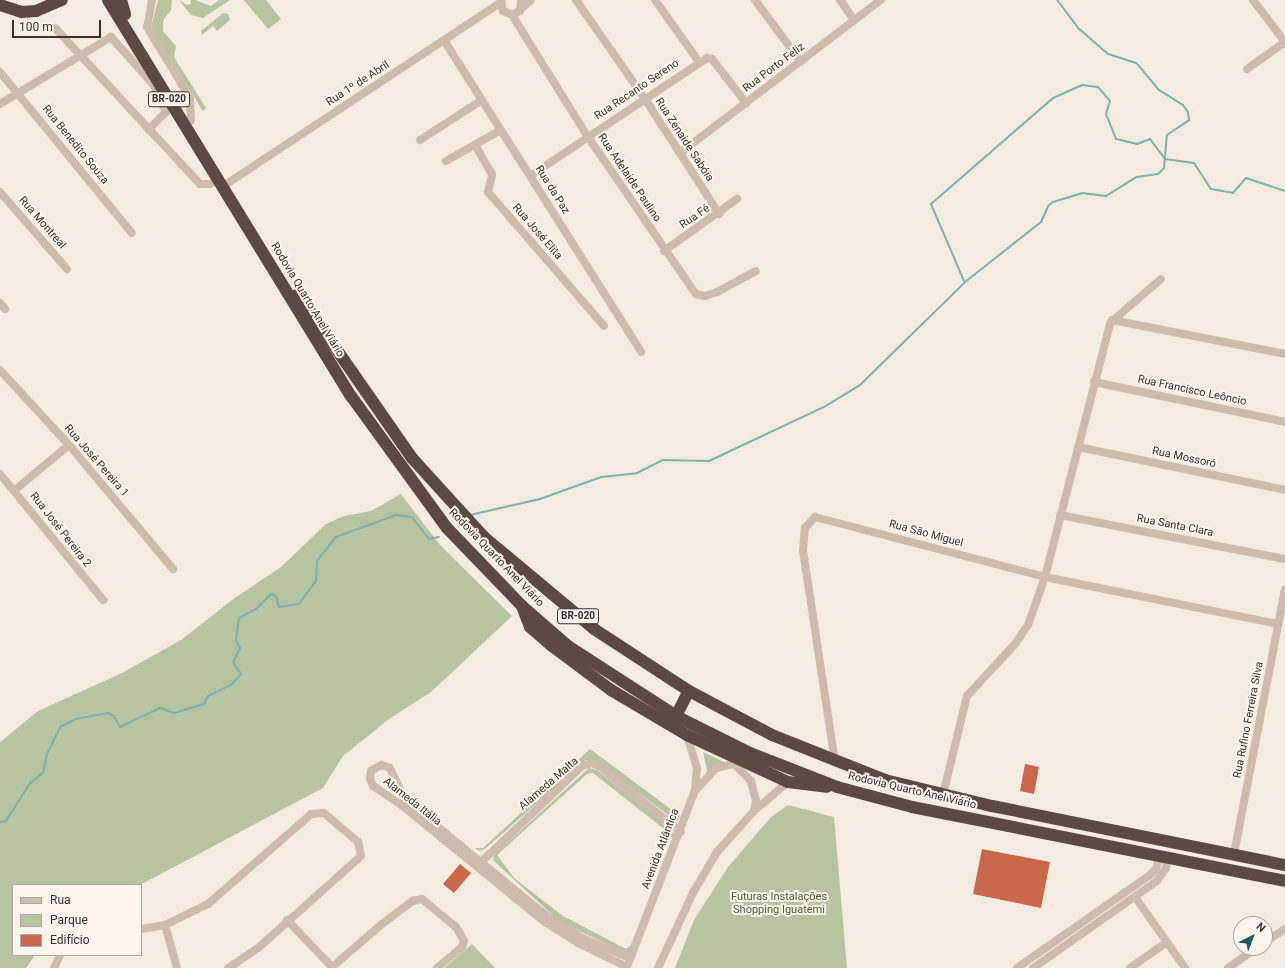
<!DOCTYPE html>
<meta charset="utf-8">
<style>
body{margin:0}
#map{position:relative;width:1285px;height:968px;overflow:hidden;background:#f4ebe1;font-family:Roboto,sans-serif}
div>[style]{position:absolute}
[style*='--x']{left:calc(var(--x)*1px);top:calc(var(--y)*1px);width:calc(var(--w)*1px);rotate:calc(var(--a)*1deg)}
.green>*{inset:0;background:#b8c4a0}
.stream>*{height:2px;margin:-1px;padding:0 1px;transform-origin:1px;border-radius:1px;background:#7fb0b2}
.building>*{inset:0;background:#c8694b}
.minor>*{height:8px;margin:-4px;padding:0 4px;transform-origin:4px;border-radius:4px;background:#cdbbac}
.highway>*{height:12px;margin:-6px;padding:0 6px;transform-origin:6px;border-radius:6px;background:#5c4a42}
span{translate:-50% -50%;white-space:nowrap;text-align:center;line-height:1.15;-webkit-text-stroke:4px #fbf5ee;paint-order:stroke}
.shield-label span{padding:1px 3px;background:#fbf5ee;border:1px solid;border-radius:3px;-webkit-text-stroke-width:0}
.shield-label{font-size:10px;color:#3b302b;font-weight:700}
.street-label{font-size:11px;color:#3b302b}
.park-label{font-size:11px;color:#4a5a2e}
.legend{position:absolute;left:12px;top:884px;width:130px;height:72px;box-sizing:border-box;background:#fbf5ee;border:1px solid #aea6a0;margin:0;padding:5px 7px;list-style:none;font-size:12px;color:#3b302b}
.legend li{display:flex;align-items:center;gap:8px;height:20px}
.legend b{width:20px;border:1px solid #aea6a0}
.north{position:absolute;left:1233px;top:916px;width:40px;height:40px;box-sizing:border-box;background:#fbf5ee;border:1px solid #aea6a0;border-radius:50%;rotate:42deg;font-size:11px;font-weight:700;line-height:16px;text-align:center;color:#3b302b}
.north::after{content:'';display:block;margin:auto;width:14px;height:18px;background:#1f5a5e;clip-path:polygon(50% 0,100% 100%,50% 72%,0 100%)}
.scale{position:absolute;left:12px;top:20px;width:89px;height:18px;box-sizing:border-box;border:2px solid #3b302b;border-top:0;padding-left:5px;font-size:12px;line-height:14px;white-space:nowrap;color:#3b302b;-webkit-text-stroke:3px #fbf5ee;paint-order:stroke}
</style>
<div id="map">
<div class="green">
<div style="clip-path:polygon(158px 0,172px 0,171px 10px,163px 21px,163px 31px,176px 46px,174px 57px,206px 108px,203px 111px,151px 28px)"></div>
<div style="clip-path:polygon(179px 0,187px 5px,191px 4px,190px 0,195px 0,211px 6px,219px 0,230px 0,203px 18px,191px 15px)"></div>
<div style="clip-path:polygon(244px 0,266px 0,281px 19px,268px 29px)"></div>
<div style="clip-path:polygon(223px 13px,228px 14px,230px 20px,217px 31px,213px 26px,202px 35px,201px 31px)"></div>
<div style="clip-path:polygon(401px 494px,440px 545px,512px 616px,431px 692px,389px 719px,343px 756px,323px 788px,140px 885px,13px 885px,13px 955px,35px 955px,26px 968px,0 968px,0 742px,38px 711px,122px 673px,181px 640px,236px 597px,281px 567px,326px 524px,344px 516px,371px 511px)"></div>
<div style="clip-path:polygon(590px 749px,680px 816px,677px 822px,601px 764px,586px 760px,485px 849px,479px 851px,475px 848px,483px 848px)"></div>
<div style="clip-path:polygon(703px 752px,726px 763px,708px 775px)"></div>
<div style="clip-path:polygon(evenodd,589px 768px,597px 770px,671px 828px,675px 835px,630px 955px,560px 922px,493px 860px,494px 855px,589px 768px,593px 773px,669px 833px,673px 839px,631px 945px,626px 949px,563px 916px,514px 878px,497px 855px,587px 774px,593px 773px)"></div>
<div style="clip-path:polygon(788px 805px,834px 817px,847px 968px,675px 968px,694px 920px,728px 867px,771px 817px)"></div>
<div style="clip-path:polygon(472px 944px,495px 968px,444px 968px)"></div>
</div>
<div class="stream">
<div style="--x:964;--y:281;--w:84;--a:-113.2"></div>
<div style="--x:931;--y:204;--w:162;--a:-41"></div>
<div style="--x:1053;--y:98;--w:32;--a:-24"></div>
<div style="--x:1082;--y:85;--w:16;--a:7"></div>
<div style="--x:1098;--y:87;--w:18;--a:49"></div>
<div style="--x:1110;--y:101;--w:14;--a:107"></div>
<div style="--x:1106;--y:114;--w:27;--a:68"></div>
<div style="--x:1116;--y:139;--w:22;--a:13"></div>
<div style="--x:1137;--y:144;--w:14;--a:-21"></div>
<div style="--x:1150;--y:139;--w:25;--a:53"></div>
<div style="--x:1165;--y:159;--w:29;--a:8"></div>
<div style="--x:1194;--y:163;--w:31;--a:57"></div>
<div style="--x:1211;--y:189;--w:22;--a:10"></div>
<div style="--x:1233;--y:193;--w:20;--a:-49"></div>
<div style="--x:1246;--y:178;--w:41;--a:18.4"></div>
<div style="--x:470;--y:515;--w:72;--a:-12.9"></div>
<div style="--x:540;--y:499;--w:65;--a:-19.8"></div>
<div style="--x:601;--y:477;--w:36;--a:-6"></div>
<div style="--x:637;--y:473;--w:29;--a:-27"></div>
<div style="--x:663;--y:460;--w:46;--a:1.2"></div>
<div style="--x:709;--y:461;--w:127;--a:-25.2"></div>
<div style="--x:824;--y:407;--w:42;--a:-31.4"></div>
<div style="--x:860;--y:385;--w:147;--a:-44.4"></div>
<div style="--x:965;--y:282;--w:97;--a:-38.3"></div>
<div style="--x:1041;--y:222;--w:17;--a:-66"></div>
<div style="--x:1048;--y:206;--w:6;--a:-39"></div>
<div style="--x:1053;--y:202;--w:30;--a:-17"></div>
<div style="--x:1082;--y:193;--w:24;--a:7"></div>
<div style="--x:1106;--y:196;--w:36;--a:-32"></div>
<div style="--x:1137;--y:177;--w:21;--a:-8"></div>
<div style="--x:1158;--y:174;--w:8;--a:-45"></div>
<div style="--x:1164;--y:168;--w:33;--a:-85"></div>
<div style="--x:1167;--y:135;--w:27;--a:-34"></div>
<div style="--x:1189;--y:120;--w:8;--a:-97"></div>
<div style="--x:1188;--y:112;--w:9;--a:-126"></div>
<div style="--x:1183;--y:105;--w:28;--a:-148"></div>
<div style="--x:1159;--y:90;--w:35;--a:-130"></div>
<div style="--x:1136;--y:63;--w:29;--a:-162"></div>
<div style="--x:1108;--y:54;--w:38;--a:-139"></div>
<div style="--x:1079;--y:29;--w:36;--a:-127"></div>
<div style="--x:0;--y:822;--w:6;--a:-9"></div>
<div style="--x:6;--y:821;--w:45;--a:-57.7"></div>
<div style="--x:30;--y:783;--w:16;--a:-38"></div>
<div style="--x:43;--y:773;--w:19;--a:-78"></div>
<div style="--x:47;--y:754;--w:30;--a:-64"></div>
<div style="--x:60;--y:727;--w:18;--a:-27"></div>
<div style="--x:76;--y:719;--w:33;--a:-11"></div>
<div style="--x:108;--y:713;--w:7;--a:27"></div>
<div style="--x:114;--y:716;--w:13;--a:61"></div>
<div style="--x:120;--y:727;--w:44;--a:-25.4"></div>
<div style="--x:160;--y:708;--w:15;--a:20"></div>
<div style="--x:174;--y:713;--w:31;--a:-17"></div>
<div style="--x:204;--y:704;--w:9;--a:-63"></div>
<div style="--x:208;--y:696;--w:25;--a:-26"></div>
<div style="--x:231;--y:685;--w:15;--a:-48"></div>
<div style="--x:241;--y:674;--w:14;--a:-124"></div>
<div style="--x:233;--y:662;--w:16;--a:-63"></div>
<div style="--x:240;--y:648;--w:9;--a:-117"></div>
<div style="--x:236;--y:640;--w:22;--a:-82"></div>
<div style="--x:239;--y:618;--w:19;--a:-28"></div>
<div style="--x:256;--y:609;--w:21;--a:-45"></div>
<div style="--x:271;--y:594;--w:5;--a:22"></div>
<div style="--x:276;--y:596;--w:11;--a:75"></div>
<div style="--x:279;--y:607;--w:20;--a:-9"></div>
<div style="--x:299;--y:604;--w:29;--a:-54"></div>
<div style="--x:316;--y:581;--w:20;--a:-87"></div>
<div style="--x:317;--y:561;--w:31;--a:-52"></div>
<div style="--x:336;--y:537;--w:64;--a:-20.1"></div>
<div style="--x:396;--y:515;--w:16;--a:7"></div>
<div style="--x:412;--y:517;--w:28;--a:52"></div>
<div style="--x:429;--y:539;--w:10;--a:-11"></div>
</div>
<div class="building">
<div style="clip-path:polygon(1025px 764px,1039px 767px,1034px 794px,1020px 791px)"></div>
<div style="clip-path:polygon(982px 849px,1050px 862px,1041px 908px,973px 894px)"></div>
<div style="clip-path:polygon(460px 864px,471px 873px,454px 893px,443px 884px)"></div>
</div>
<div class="minor">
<div style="--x:152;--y:0;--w:27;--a:100"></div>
<div style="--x:147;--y:27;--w:83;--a:58.8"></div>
<div style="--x:190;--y:98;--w:23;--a:88"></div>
<div style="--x:501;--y:0;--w:11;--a:80"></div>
<div style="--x:503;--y:11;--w:10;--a:24"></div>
<div style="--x:512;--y:15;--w:9;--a:-27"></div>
<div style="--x:520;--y:11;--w:11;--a:-85"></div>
<div style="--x:576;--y:0;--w:121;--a:55.1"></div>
<div style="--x:645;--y:99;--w:137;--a:57.2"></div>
<div style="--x:655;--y:0;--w:76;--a:54.6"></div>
<div style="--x:755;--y:0;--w:77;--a:53.4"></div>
<div style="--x:840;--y:0;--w:24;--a:55"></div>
<div style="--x:1253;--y:0;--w:53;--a:52.7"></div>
<div style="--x:522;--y:8;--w:12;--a:-42"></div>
<div style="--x:512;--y:15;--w:144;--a:58.1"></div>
<div style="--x:588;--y:137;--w:191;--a:55.5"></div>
<div style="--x:696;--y:294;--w:9;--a:13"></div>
<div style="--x:705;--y:296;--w:13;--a:-18"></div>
<div style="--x:717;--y:292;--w:44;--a:-28.3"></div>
<div style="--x:55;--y:28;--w:213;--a:47.1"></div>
<div style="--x:200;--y:184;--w:10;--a:0"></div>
<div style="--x:210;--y:184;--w:9;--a:-27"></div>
<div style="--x:444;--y:40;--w:369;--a:57.7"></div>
<div style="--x:1247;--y:69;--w:47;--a:-35.4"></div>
<div style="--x:0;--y:72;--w:208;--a:50.7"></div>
<div style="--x:0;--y:104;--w:130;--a:-31.1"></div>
<div style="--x:111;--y:37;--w:63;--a:48.2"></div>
<div style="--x:153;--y:84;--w:31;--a:65"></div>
<div style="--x:166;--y:112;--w:25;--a:135"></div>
<div style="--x:420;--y:140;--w:74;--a:-32.8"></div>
<div style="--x:475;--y:145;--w:34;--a:60"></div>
<div style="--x:492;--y:175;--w:17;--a:103"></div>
<div style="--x:488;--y:192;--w:177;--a:49.1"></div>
<div style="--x:680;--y:153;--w:253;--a:-37.3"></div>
<div style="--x:446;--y:161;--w:63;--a:-29.4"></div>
<div style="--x:530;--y:176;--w:213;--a:-33.7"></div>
<div style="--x:707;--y:58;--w:5;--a:11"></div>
<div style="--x:712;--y:59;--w:56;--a:52.3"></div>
<div style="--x:228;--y:183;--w:328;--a:-33.5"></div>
<div style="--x:0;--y:192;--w:102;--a:49"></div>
<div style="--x:664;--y:251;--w:90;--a:-35.5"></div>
<div style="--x:0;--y:303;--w:8;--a:50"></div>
<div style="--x:1112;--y:320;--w:176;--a:11.1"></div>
<div style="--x:0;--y:370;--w:102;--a:47.4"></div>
<div style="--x:69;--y:445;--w:162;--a:50"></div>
<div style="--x:1094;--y:382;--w:195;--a:11.8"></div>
<div style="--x:1078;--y:447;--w:211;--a:11.7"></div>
<div style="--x:0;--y:474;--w:163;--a:50.7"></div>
<div style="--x:15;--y:490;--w:70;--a:-39.8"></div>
<div style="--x:1060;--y:515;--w:229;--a:11.1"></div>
<div style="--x:835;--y:762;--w:214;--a:-98.6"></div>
<div style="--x:803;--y:550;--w:22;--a:-85"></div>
<div style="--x:805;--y:528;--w:15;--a:-48"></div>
<div style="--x:815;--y:517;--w:238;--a:14.6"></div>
<div style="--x:1045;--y:577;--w:238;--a:11.4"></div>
<div style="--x:696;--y:790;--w:30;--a:-48"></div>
<div style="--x:716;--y:768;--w:18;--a:-13"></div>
<div style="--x:734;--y:764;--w:24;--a:45"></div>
<div style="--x:751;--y:781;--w:21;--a:76"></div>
<div style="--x:756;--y:801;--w:10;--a:101"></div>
<div style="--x:943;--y:795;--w:102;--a:-76.4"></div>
<div style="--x:967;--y:696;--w:71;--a:-47.3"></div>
<div style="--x:1015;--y:644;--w:23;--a:-56"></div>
<div style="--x:1028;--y:625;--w:51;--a:-70.5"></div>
<div style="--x:1045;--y:577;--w:262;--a:-75.6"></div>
<div style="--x:1110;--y:323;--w:67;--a:-40.8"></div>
<div style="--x:1234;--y:854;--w:269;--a:-79.1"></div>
<div style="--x:477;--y:866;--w:145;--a:-43.6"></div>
<div style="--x:582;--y:766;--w:9;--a:-18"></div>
<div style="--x:591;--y:763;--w:9;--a:21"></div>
<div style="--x:599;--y:766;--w:105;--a:38.8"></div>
<div style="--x:1135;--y:897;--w:87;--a:54.8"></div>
<div style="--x:287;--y:920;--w:66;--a:46.2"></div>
<div style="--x:165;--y:925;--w:45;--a:74.4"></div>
<div style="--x:141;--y:929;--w:24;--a:-9"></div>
<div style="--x:165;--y:925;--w:48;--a:-26"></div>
<div style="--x:208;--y:904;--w:137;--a:-41.1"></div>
<div style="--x:311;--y:814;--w:13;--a:-4"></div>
<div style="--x:324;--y:813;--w:45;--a:40.5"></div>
<div style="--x:358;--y:842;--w:14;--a:78"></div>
<div style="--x:361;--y:856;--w:138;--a:138.2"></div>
<div style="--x:258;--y:948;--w:36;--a:146"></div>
<div style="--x:1265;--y:942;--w:24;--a:-33"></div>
<div style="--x:628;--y:964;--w:186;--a:-68.9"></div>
<div style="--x:695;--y:790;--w:22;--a:-85"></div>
<div style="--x:697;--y:768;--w:34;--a:-107"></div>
<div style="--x:627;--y:967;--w:52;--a:-153.9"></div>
<div style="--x:580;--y:944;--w:40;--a:-148"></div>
<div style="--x:546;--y:923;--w:188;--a:-140.8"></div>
<div style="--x:400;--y:804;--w:32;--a:-146"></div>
<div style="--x:373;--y:786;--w:8;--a:-113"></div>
<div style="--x:370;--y:779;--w:8;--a:-83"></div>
<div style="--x:371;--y:771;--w:12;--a:-31"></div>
<div style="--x:381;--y:765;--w:9;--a:18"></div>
<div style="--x:390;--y:768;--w:35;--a:65"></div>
<div style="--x:405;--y:800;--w:185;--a:39.3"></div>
<div style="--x:548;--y:917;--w:42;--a:31.4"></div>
<div style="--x:584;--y:939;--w:50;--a:22.4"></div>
<div style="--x:54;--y:968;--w:14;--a:-65"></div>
<div style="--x:331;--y:968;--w:67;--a:-40.8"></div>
<div style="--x:382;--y:924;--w:39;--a:-37"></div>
<div style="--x:413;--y:901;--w:9;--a:-13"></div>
<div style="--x:422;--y:899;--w:44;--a:39.5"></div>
<div style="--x:456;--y:927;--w:16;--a:60"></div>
<div style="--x:464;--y:941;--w:6;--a:108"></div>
<div style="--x:462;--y:947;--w:33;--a:140"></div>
<div style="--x:658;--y:968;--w:83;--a:-65"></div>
<div style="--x:693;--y:893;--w:48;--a:-59.7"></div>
<div style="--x:717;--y:852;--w:55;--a:-47.9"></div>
<div style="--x:754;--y:811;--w:45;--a:-40.5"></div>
<div style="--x:1017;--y:968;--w:164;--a:-35"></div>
<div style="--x:1151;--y:874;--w:7;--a:-45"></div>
<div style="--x:1156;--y:869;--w:13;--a:-77"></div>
<div style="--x:1033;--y:968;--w:151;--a:-35.1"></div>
<div style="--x:1157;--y:881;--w:16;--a:-55"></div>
<div style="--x:1166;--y:868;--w:10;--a:-84"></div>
<div style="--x:1130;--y:968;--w:45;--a:-35.1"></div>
<div style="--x:1228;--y:968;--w:35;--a:-35"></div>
</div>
<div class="highway">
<div style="--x:108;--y:0;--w:465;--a:58.5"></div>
<div style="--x:351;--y:396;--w:163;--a:54"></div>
<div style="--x:447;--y:528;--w:108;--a:46.1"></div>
<div style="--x:522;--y:606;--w:61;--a:41"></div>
<div style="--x:568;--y:646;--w:129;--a:32.9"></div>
<div style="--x:676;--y:716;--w:83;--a:26.6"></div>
<div style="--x:750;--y:753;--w:93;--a:21.3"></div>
<div style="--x:837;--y:787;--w:78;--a:14.9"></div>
<div style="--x:912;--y:807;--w:380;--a:11.2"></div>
<div style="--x:121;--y:0;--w:15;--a:74"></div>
<div style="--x:0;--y:5;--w:22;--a:18"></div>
<div style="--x:21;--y:12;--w:15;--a:-4"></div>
<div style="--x:36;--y:11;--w:28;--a:-23"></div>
<div style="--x:298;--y:294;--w:200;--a:55.2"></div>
<div style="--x:412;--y:458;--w:107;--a:47.7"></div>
<div style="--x:484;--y:537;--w:143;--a:39.9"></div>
<div style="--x:594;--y:629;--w:113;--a:33.1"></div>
<div style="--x:689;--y:691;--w:94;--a:27.9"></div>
<div style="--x:772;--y:735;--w:122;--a:21.7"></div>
<div style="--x:885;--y:780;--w:110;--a:13.7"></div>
<div style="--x:992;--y:806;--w:299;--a:11.4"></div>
<div style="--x:522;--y:606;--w:22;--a:69"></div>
<div style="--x:530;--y:627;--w:29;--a:41"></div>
<div style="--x:552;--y:646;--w:74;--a:36.7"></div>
<div style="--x:611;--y:690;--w:88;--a:30.6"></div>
<div style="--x:687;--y:735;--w:111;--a:25"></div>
<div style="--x:788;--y:782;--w:39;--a:7"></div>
<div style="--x:676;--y:716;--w:28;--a:-63"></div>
</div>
<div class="shield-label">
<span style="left:169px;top:99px">BR-020</span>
<span style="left:578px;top:616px">BR-020</span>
</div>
<div class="street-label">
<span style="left:774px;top:68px;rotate:-37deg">Rua Porto Feliz</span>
<span style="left:358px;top:84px;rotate:-33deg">Rua 1º de Abril</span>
<span style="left:637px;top:90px;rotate:-34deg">Rua Recanto Sereno</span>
<span style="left:684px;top:140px;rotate:57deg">Rua Zenaide Sabóia</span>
<span style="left:75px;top:145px;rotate:51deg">Rua Benedito Souza</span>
<span style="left:629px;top:178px;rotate:56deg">Rua Adelaide Paulino</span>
<span style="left:552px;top:190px;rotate:58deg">Rua da Paz</span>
<span style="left:695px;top:217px;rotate:-35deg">Rua Fé</span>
<span style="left:42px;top:223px;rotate:49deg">Rua Montreal</span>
<span style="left:537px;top:232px;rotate:49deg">Rua José Elita</span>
<span style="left:307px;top:300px;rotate:59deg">Rodovia Quarto Anel Viário</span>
<span style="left:1192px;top:391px;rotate:12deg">Rua Francisco Leôncio</span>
<span style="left:1184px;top:458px;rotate:12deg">Rua Mossoró</span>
<span style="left:96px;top:461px;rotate:49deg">Rua José Pereira 1</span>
<span style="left:1175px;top:526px;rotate:11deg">Rua Santa Clara</span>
<span style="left:60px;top:530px;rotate:52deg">Rua José Pereira 2</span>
<span style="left:926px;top:534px;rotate:15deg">Rua São Miguel</span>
<span style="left:496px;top:558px;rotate:46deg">Rodovia Quarto Anel Viário</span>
<span style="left:1249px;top:720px;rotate:-79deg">Rua Rufino Ferreira Silva</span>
<span style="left:549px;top:784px;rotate:-41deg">Alameda Malta</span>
<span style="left:912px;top:791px;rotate:13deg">Rodovia Quarto Anel Viário</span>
<span style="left:412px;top:802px;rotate:38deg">Alameda Itália</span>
<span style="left:661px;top:849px;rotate:-69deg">Avenida Atlântica</span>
</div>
<div class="park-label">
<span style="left:779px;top:904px">Futuras Instalações<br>Shopping Iguatemi</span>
</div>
<ul class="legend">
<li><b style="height:5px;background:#cdbbac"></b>Rua</li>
<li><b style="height:11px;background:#b8c4a0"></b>Parque</li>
<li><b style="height:11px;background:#c8694b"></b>Edifício</li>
</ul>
<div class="north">N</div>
<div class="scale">100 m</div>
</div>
